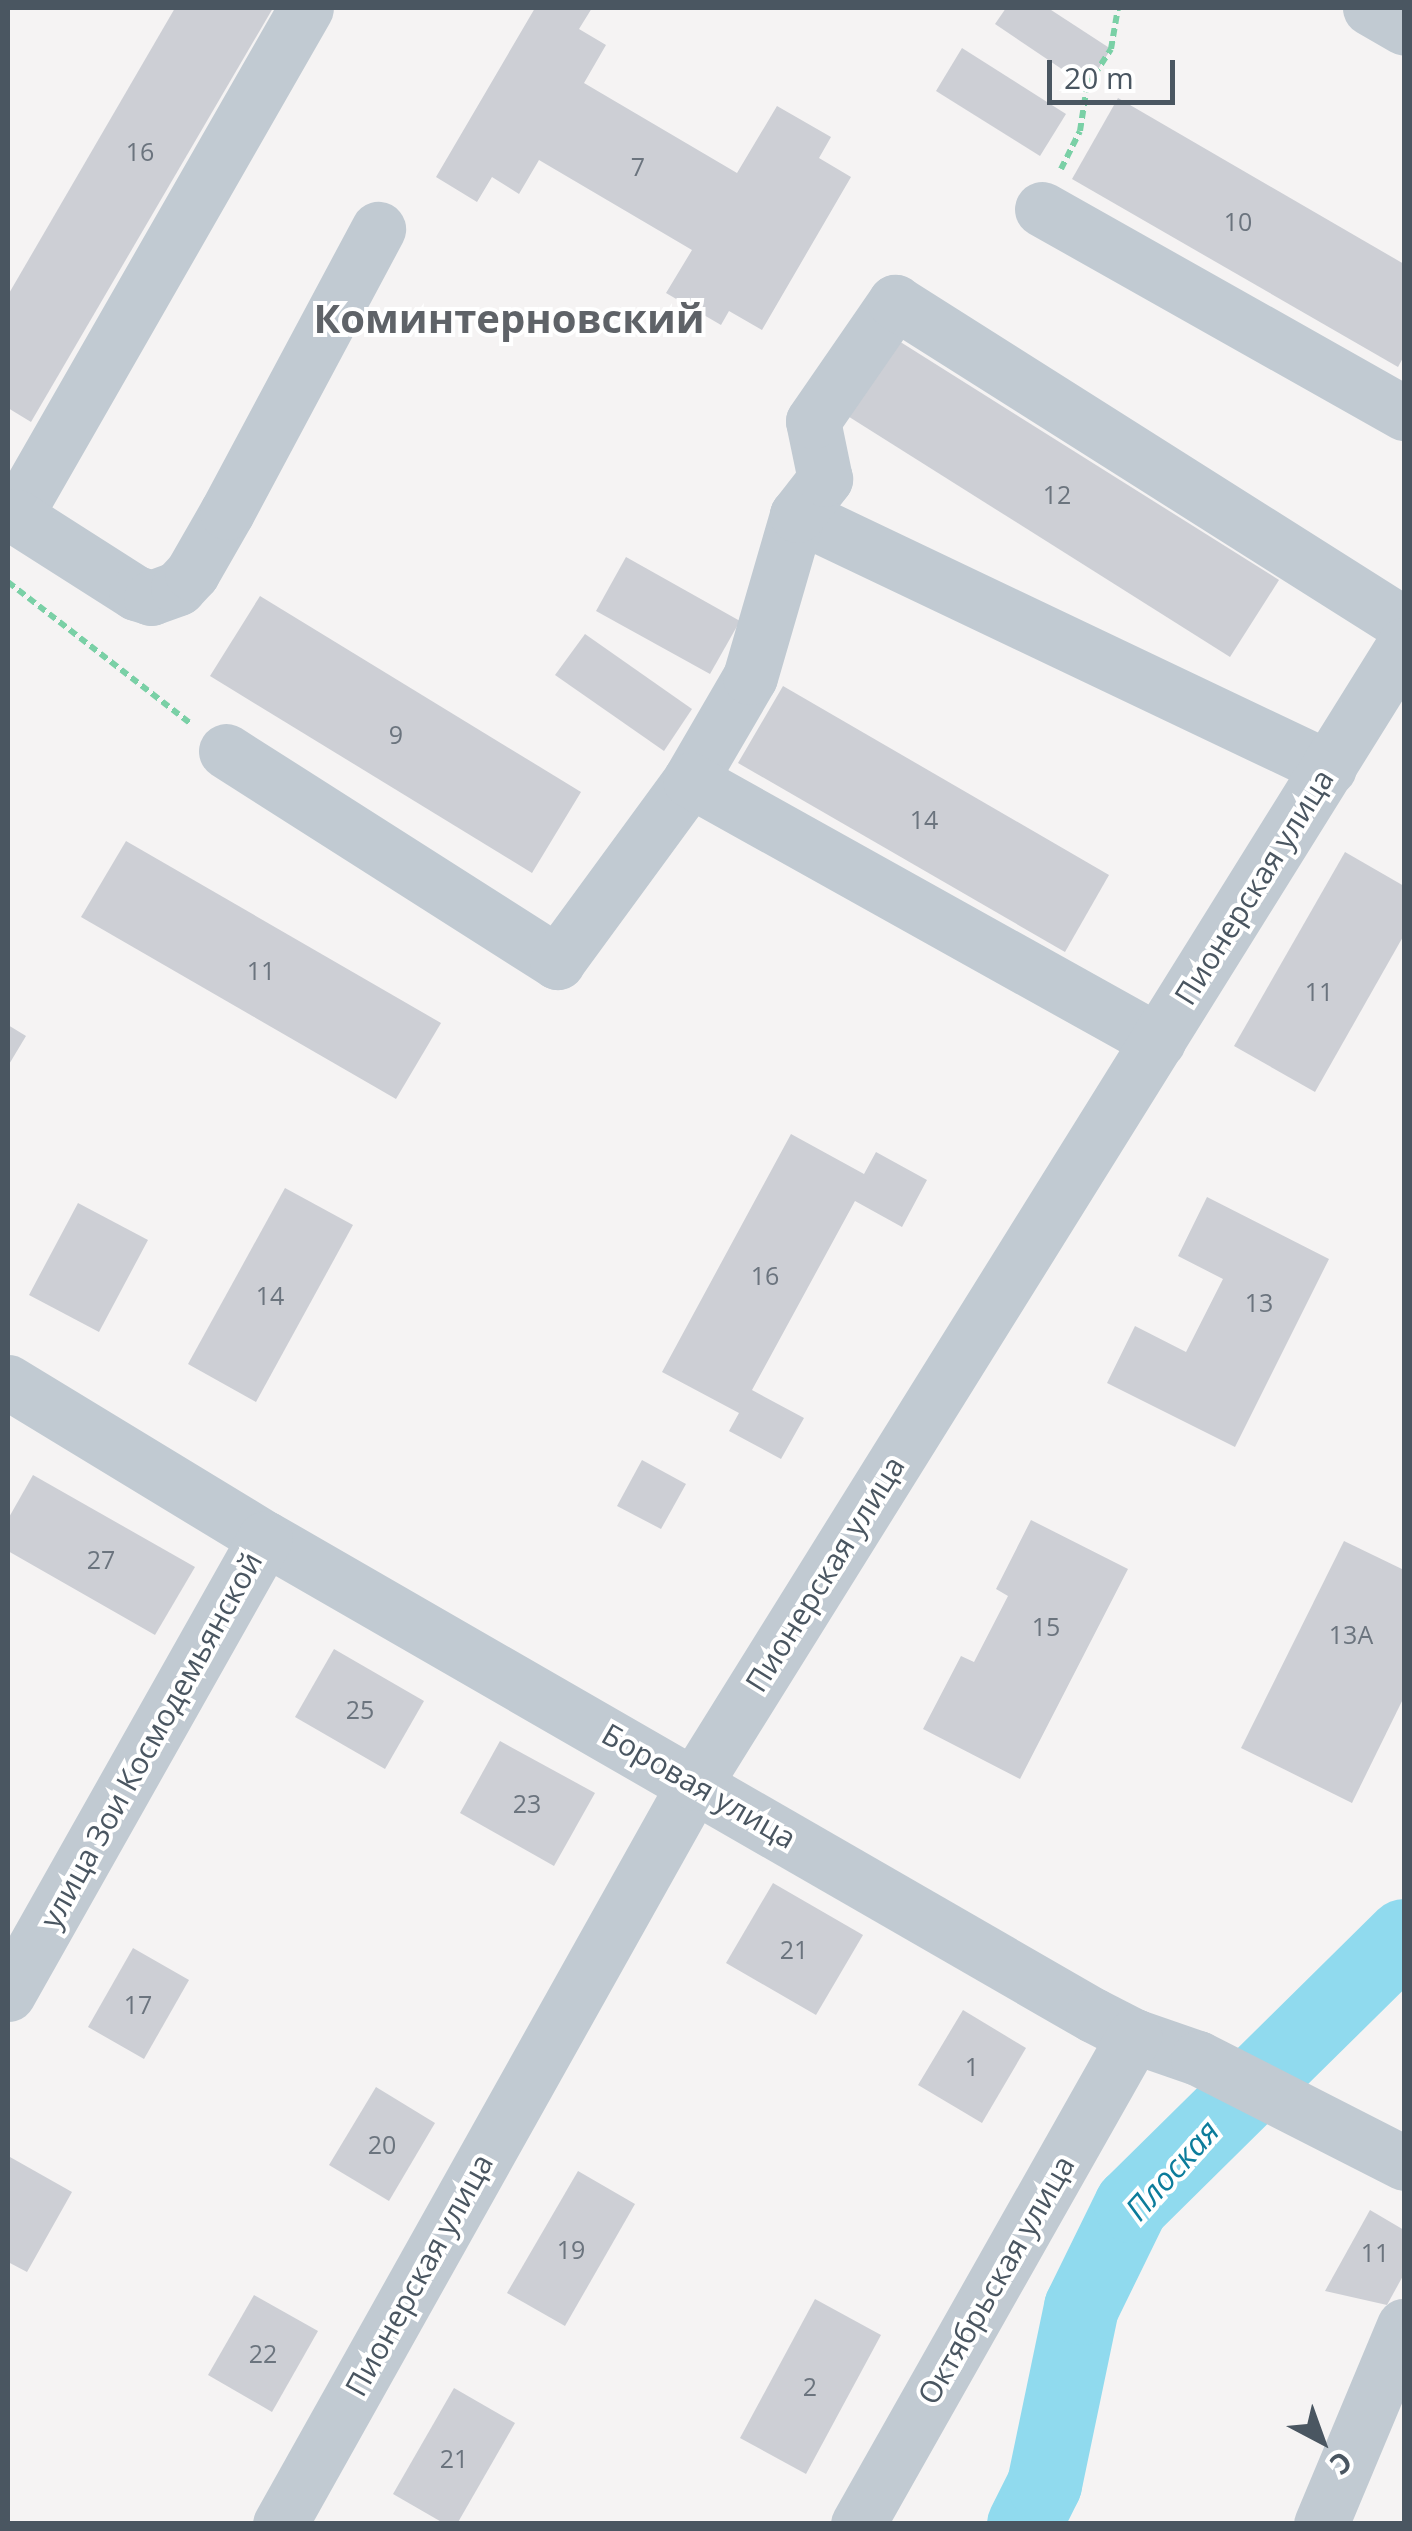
<!DOCTYPE html>
<meta charset="utf-8">
<style>
body{margin:0}
#map{position:relative;width:1412px;height:2531px;overflow:hidden;background:#f5f3f3;font-family:"Open Sans",sans-serif}
div>[style]{position:absolute}
[style*='--x']{left:calc(var(--x)*1px);top:calc(var(--y)*1px);width:calc(var(--w)*1px);rotate:calc(var(--a)*1deg)}
.river>*{height:75px;margin:-37.5px;padding:0 37.5px;transform-origin:37.5px;border-radius:37.5px;background:#90daee}
.building>*{inset:0;background:#cdcfd5}
.path>*{height:6px;margin-top:-3px;transform-origin:0;background:repeating-linear-gradient(90deg,#7ad0a6 0 8px,transparent 0 13px)}
.minor>*{height:55px;margin:-27.5px;padding:0 27.5px;transform-origin:27.5px;border-radius:27.5px;background:#c1cad2}
span{translate:-50% -50%;white-space:nowrap;text-align:center;line-height:1.15;-webkit-text-stroke:8px #fff;paint-order:stroke}
.number-label{font-size:25px;color:#6b747e}
.number-label span{-webkit-text-stroke-width:0}
.street-label{font-size:30px;color:#4a5661}
.water-label{font-size:32px;color:#0c7c9b;font-style:italic}
.district-label{font-size:40px;color:#5f6368;font-weight:700}
.frame{position:absolute;inset:0;border:10px solid #4a5661;pointer-events:none}
.north{position:absolute;left:1272px;top:2391px;width:100px;height:100px;-webkit-text-stroke:8px #fff;paint-order:stroke;rotate:139deg;font-size:28px;font-weight:700;line-height:40px;text-align:center;color:#4a5661}
.north::after{content:'';display:block;margin:auto;width:35px;height:45px;background:#4a5661;clip-path:polygon(50% 0,100% 100%,50% 72%,0 100%)}
.scale{position:absolute;left:1047px;top:60px;width:128px;height:45px;box-sizing:border-box;border:5px solid #4a5661;border-top:0;padding-left:12px;font-size:30px;line-height:35px;white-space:nowrap;color:#4a5661;-webkit-text-stroke:8px #fff;paint-order:stroke}
</style>
<div id="map">
<div class="river">
<div style="--x:1024;--y:2524;--w:45;--a:-63.4"></div>
<div style="--x:1044;--y:2484;--w:181;--a:-78.2"></div>
<div style="--x:1081;--y:2307;--w:114;--a:-63.9"></div>
<div style="--x:1131;--y:2205;--w:383;--a:-44.6"></div>
</div>
<div class="building">
<div style="clip-path:polygon(175px 8px,273px 8px,31px 422px,8px 408px,8px 295px)"></div>
<div style="clip-path:polygon(535px 8px,592px 8px,579px 29px,606px 45px,584px 83px,737px 173px,777px 106px,831px 137px,819px 158px,851px 177px,762px 330px,729px 311px,721px 325px,666px 293px,692px 250px,539px 160px,519px 194px,492px 177px,477px 202px,436px 177px)"></div>
<div style="clip-path:polygon(1006px 8px,1048px 8px,1111px 49px,1087px 86px,995px 24px)"></div>
<div style="clip-path:polygon(962px 48px,1066px 114px,1040px 156px,936px 91px)"></div>
<div style="clip-path:polygon(1118px 98px,1404px 264px,1404px 356px,1398px 367px,1072px 179px)"></div>
<div style="clip-path:polygon(883px 331px,1279px 580px,1230px 657px,835px 408px)"></div>
<div style="clip-path:polygon(626px 557px,740px 621px,710px 674px,596px 611px)"></div>
<div style="clip-path:polygon(260px 596px,581px 792px,532px 873px,210px 676px)"></div>
<div style="clip-path:polygon(585px 634px,692px 709px,664px 751px,555px 675px)"></div>
<div style="clip-path:polygon(783px 686px,1109px 875px,1065px 952px,738px 763px)"></div>
<div style="clip-path:polygon(126px 841px,441px 1023px,396px 1099px,81px 917px)"></div>
<div style="clip-path:polygon(1345px 852px,1404px 886px,1404px 935px,1315px 1092px,1234px 1046px)"></div>
<div style="clip-path:polygon(8px 1025px,26px 1036px,8px 1066px)"></div>
<div style="clip-path:polygon(791px 1134px,864px 1174px,876px 1152px,927px 1180px,902px 1227px,855px 1201px,752px 1390px,804px 1418px,781px 1459px,729px 1431px,739px 1413px,662px 1372px)"></div>
<div style="clip-path:polygon(285px 1188px,353px 1225px,256px 1402px,188px 1364px)"></div>
<div style="clip-path:polygon(1207px 1197px,1329px 1259px,1235px 1447px,1107px 1383px,1135px 1326px,1186px 1352px,1223px 1279px,1178px 1256px)"></div>
<div style="clip-path:polygon(78px 1203px,148px 1240px,99px 1332px,29px 1295px)"></div>
<div style="clip-path:polygon(642px 1460px,686px 1484px,661px 1529px,617px 1506px)"></div>
<div style="clip-path:polygon(33px 1475px,195px 1567px,155px 1635px,8px 1551px,8px 1519px)"></div>
<div style="clip-path:polygon(1031px 1520px,1128px 1569px,1020px 1779px,923px 1729px,961px 1656px,974px 1662px,1008px 1596px,996px 1589px)"></div>
<div style="clip-path:polygon(1344px 1541px,1404px 1570px,1404px 1697px,1352px 1803px,1241px 1748px)"></div>
<div style="clip-path:polygon(334px 1649px,424px 1701px,385px 1769px,295px 1717px)"></div>
<div style="clip-path:polygon(500px 1741px,595px 1793px,554px 1866px,460px 1813px)"></div>
<div style="clip-path:polygon(773px 1883px,863px 1935px,816px 2015px,726px 1963px)"></div>
<div style="clip-path:polygon(133px 1948px,189px 1980px,144px 2059px,88px 2027px)"></div>
<div style="clip-path:polygon(963px 2010px,1026px 2048px,982px 2123px,918px 2085px)"></div>
<div style="clip-path:polygon(376px 2087px,435px 2123px,389px 2201px,329px 2165px)"></div>
<div style="clip-path:polygon(10px 2157px,72px 2192px,27px 2272px,8px 2262px)"></div>
<div style="clip-path:polygon(578px 2171px,635px 2204px,565px 2326px,507px 2293px)"></div>
<div style="clip-path:polygon(1370px 2210px,1404px 2230px,1404px 2274px,1387px 2305px,1325px 2291px)"></div>
<div style="clip-path:polygon(254px 2295px,318px 2331px,272px 2412px,208px 2375px)"></div>
<div style="clip-path:polygon(815px 2299px,881px 2335px,806px 2474px,740px 2438px)"></div>
<div style="clip-path:polygon(454px 2388px,515px 2423px,457px 2524px,445px 2524px,393px 2494px)"></div>
</div>
<div class="path">
<div style="--x:1061;--y:169;--w:42;--a:-63.4"></div>
<div style="--x:1080;--y:131;--w:46;--a:-81.2"></div>
<div style="--x:1087;--y:86;--w:44;--a:-57"></div>
<div style="--x:1111;--y:49;--w:42;--a:-80.3"></div>
<div style="--x:8;--y:582;--w:230;--a:37.8"></div>
</div>
<div class="minor">
<div style="--x:1370;--y:8;--w:39;--a:30"></div>
<div style="--x:1042;--y:209;--w:416;--a:29.4"></div>
<div style="--x:8;--y:510;--w:9;--a:41"></div>
<div style="--x:15;--y:516;--w:585;--a:-60.19"></div>
<div style="--x:797;--y:515;--w:589;--a:25.43"></div>
<div style="--x:15;--y:516;--w:143;--a:32.5"></div>
<div style="--x:136;--y:593;--w:16;--a:18"></div>
<div style="--x:151;--y:598;--w:29;--a:-20"></div>
<div style="--x:178;--y:588;--w:21;--a:-47"></div>
<div style="--x:192;--y:573;--w:70;--a:-60.2"></div>
<div style="--x:227;--y:512;--w:321;--a:-61.9"></div>
<div style="--x:226;--y:751;--w:393;--a:32.5"></div>
<div style="--x:557;--y:962;--w:225;--a:-53.8"></div>
<div style="--x:690;--y:780;--w:119;--a:-59.8"></div>
<div style="--x:750;--y:677;--w:169;--a:-73.8"></div>
<div style="--x:797;--y:515;--w:46;--a:-52.1"></div>
<div style="--x:825;--y:479;--w:59;--a:-101.7"></div>
<div style="--x:813;--y:421;--w:145;--a:-55.4"></div>
<div style="--x:895;--y:302;--w:602;--a:32.32"></div>
<div style="--x:690;--y:780;--w:536;--a:29.15"></div>
<div style="--x:8;--y:1382;--w:301;--a:31.3"></div>
<div style="--x:265;--y:1538;--w:956;--a:29.95"></div>
<div style="--x:1093;--y:2015;--w:46;--a:27.1"></div>
<div style="--x:1134;--y:2036;--w:68;--a:19"></div>
<div style="--x:1198;--y:2058;--w:231;--a:27"></div>
<div style="--x:8;--y:1994;--w:523;--a:-60.59"></div>
<div style="--x:280;--y:2524;--w:849;--a:-60.75"></div>
<div style="--x:695;--y:1783;--w:1341;--a:-58.08"></div>
<div style="--x:858;--y:2524;--w:561;--a:-60.51"></div>
<div style="--x:1321;--y:2524;--w:215;--a:-67.3"></div>
</div>
<div class="number-label">
<span style="left:140px;top:151px">16</span>
<span style="left:638px;top:166px">7</span>
<span style="left:1238px;top:221px">10</span>
<span style="left:1057px;top:494px">12</span>
<span style="left:396px;top:734px">9</span>
<span style="left:924px;top:819px">14</span>
<span style="left:261px;top:970px">11</span>
<span style="left:1319px;top:991px">11</span>
<span style="left:765px;top:1275px">16</span>
<span style="left:270px;top:1295px">14</span>
<span style="left:1259px;top:1302px">13</span>
<span style="left:101px;top:1559px">27</span>
<span style="left:1046px;top:1626px">15</span>
<span style="left:1351px;top:1634px">13А</span>
<span style="left:360px;top:1709px">25</span>
<span style="left:527px;top:1803px">23</span>
<span style="left:794px;top:1949px">21</span>
<span style="left:138px;top:2004px">17</span>
<span style="left:972px;top:2066px">1</span>
<span style="left:382px;top:2144px">20</span>
<span style="left:571px;top:2249px">19</span>
<span style="left:1375px;top:2252px">11</span>
<span style="left:263px;top:2353px">22</span>
<span style="left:810px;top:2386px">2</span>
<span style="left:454px;top:2458px">21</span>
</div>
<div class="street-label">
<span style="left:1254px;top:887px;rotate:-58deg">Пионерская улица</span>
<span style="left:825px;top:1574px;rotate:-58deg">Пионерская улица</span>
<span style="left:151px;top:1740px;rotate:-61deg">улица Зои Космодемьянской</span>
<span style="left:699px;top:1786px;rotate:30deg">Боровая улица</span>
<span style="left:419px;top:2275px;rotate:-61deg">Пионерская улица</span>
<span style="left:996px;top:2280px;rotate:-60deg">Октябрьская улица</span>
</div>
<div class="water-label">
<span style="left:1172px;top:2170px;rotate:-48deg">Плоская</span>
</div>
<div class="district-label">
<span style="left:509px;top:318px">Коминтерновский</span>
</div>
<div class="frame"></div>
<div class="north">С</div>
<div class="scale">20 m</div>
</div>
